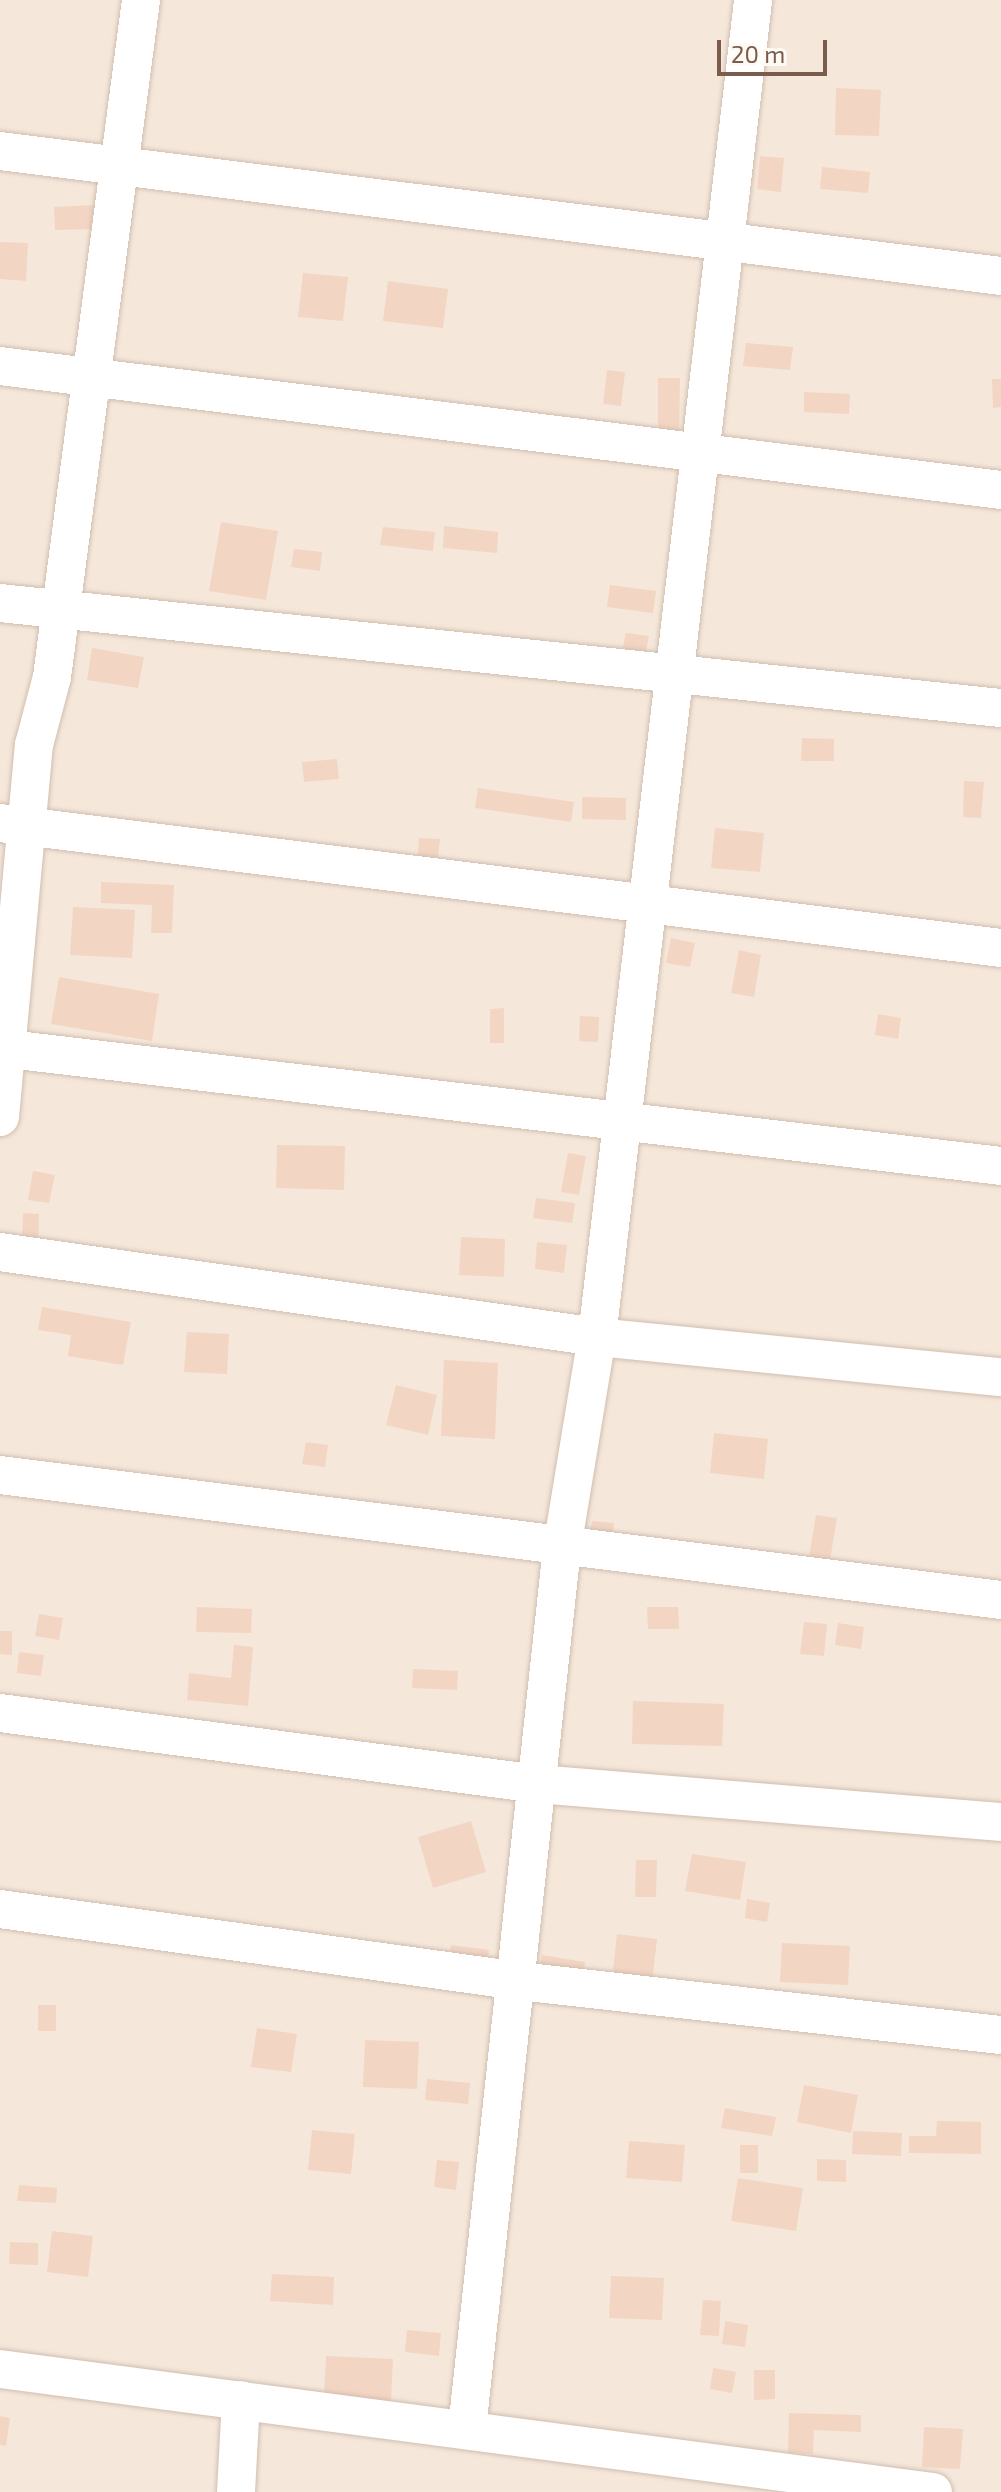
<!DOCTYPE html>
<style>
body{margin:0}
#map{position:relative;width:1001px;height:2492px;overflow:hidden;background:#fdf6ec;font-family:"Exo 2",sans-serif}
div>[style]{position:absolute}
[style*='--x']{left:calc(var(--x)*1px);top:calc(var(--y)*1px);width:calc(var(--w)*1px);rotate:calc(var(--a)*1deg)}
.residential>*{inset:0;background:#f5e8da}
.building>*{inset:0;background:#f3d5c3}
.roads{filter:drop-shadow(0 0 2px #d1beb0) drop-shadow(0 0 2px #d1beb0)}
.minor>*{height:38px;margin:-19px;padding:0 19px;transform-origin:19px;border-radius:19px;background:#fff}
span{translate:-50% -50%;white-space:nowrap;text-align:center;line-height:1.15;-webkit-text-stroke:6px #fffaf3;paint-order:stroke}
.scale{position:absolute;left:717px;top:40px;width:110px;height:36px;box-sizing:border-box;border:4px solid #7a5c4d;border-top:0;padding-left:10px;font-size:24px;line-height:28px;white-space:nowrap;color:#7a5c4d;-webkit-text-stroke:6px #fffaf3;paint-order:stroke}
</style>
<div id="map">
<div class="residential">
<div style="clip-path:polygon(0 0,1001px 0,1001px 2492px,0 2492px)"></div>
</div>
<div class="building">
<div style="clip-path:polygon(836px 88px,881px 90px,879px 136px,835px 135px)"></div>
<div style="clip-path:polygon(760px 156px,784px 158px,781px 192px,757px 189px)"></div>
<div style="clip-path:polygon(822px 167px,870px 172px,868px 193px,820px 189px)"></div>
<div style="clip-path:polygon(94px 205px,95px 229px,55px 230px,54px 207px)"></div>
<div style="clip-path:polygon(0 242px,28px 243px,26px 281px,0 279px)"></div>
<div style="clip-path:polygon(303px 273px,348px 277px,343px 321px,298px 317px)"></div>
<div style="clip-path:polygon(388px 281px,448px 289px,443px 328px,383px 321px)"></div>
<div style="clip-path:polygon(746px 343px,793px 347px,790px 370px,743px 366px)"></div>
<div style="clip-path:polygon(607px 370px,625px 372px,621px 406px,603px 404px)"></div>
<div style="clip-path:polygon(658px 378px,680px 378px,679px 439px,658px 438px)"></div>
<div style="clip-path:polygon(992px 379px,1001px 379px,1001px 407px,993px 408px)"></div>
<div style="clip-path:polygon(804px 392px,850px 394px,849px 414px,804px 412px)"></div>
<div style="clip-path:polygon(221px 522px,278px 531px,266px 600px,209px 591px)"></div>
<div style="clip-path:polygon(444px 526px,498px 532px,497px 553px,443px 548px)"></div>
<div style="clip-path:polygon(383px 527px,435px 532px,433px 551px,380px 545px)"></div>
<div style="clip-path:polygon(294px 549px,322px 552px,320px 571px,291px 567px)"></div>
<div style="clip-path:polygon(610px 585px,656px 591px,653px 613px,607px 607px)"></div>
<div style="clip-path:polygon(626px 633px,649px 636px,644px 660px,621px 656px)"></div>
<div style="clip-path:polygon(92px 648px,144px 657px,138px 688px,87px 680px)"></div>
<div style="clip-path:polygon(802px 738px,834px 739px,834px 761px,801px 761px)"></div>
<div style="clip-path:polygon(337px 759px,339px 779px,304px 782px,302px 762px)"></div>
<div style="clip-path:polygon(964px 781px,984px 782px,981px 818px,963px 817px)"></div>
<div style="clip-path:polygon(478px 788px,574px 802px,571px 822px,475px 808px)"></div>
<div style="clip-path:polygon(582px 797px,626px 798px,626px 820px,582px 819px)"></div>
<div style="clip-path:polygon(715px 828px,764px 833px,760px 872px,711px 868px)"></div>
<div style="clip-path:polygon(419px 838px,440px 839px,437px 865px,417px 863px)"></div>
<div style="clip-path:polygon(101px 882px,174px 885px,172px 933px,151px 933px,152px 905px,101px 903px)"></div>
<div style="clip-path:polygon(73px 907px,135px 910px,132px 958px,70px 955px)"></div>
<div style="clip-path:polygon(671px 938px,695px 943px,690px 967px,666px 963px)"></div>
<div style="clip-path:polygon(739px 950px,761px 955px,754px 997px,731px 993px)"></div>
<div style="clip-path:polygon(59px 977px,159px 994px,152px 1041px,51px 1024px)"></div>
<div style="clip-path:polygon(504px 1008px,504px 1043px,490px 1043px,490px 1009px)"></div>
<div style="clip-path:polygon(878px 1014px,901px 1018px,898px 1039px,875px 1035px)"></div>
<div style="clip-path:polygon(580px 1016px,599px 1017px,598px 1042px,579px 1041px)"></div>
<div style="clip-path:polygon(277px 1145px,345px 1146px,344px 1190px,276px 1188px)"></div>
<div style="clip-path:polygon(568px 1153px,586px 1156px,579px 1195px,561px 1192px)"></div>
<div style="clip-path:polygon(33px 1171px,55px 1175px,49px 1203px,28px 1200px)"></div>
<div style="clip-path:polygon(536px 1198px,575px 1203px,572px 1223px,533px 1218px)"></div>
<div style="clip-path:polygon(23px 1213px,39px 1214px,38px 1245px,22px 1244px)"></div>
<div style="clip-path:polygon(461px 1237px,505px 1239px,504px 1277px,459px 1275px)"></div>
<div style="clip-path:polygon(537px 1242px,567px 1245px,564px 1273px,535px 1269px)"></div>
<div style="clip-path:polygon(42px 1307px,131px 1322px,123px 1365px,68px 1356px,71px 1335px,38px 1330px)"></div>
<div style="clip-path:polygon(187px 1332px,229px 1334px,227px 1374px,184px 1372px)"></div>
<div style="clip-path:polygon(444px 1360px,498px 1363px,495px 1439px,441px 1436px)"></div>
<div style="clip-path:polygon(396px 1385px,437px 1395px,428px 1435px,386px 1425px)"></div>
<div style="clip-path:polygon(714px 1433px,768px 1439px,764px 1479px,710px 1473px)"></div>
<div style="clip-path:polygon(306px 1442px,328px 1445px,325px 1467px,302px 1464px)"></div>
<div style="clip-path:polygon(816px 1515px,837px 1518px,828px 1572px,807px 1569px)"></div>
<div style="clip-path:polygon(592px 1521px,614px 1523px,612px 1541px,590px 1539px)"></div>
<div style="clip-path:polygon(197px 1607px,252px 1609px,251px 1633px,196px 1632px)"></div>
<div style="clip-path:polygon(647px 1607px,678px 1607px,679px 1629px,648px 1629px)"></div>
<div style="clip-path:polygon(39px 1614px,63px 1618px,59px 1640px,35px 1636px)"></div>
<div style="clip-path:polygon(804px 1622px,827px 1624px,824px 1656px,800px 1654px)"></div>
<div style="clip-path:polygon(838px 1623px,864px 1627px,861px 1649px,835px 1645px)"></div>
<div style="clip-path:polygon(0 1631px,12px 1631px,12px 1655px,0 1654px)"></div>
<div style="clip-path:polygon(234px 1645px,253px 1647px,248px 1706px,187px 1700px,189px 1673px,231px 1678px)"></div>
<div style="clip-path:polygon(19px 1652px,44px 1655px,41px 1676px,17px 1673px)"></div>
<div style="clip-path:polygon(413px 1669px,458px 1671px,457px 1690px,412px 1688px)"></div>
<div style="clip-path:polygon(633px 1701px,724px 1704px,722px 1746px,632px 1744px)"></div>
<div style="clip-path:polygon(471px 1821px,486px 1872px,433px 1888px,418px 1837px)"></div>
<div style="clip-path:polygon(692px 1854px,746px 1862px,740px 1900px,685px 1891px)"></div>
<div style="clip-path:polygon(636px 1860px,657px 1860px,656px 1897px,635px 1897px)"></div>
<div style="clip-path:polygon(747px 1899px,770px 1903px,767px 1922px,745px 1918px)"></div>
<div style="clip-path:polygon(617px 1934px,657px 1939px,652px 1983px,612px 1979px)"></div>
<div style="clip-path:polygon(782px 1943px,850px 1946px,848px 1985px,780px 1982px)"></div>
<div style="clip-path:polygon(451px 1945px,489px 1950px,486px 1971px,448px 1965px)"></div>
<div style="clip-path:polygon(542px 1955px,585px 1962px,581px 1985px,538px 1977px)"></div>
<div style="clip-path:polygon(38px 2005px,56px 2005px,56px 2031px,38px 2031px)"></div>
<div style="clip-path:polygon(257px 2028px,297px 2034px,291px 2072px,251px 2067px)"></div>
<div style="clip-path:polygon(365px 2040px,419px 2042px,417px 2089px,363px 2087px)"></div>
<div style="clip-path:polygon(427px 2079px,470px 2083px,468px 2104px,425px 2100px)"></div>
<div style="clip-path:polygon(804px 2085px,858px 2095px,851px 2133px,797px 2122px)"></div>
<div style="clip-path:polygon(725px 2108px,776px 2117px,772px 2136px,721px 2128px)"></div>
<div style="clip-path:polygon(937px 2121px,981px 2122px,981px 2154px,909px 2153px,909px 2136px,936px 2136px)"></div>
<div style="clip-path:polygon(312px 2130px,355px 2134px,351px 2174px,308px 2170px)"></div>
<div style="clip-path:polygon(853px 2131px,902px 2133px,901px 2156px,852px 2154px)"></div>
<div style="clip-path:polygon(629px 2141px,685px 2145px,682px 2182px,626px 2178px)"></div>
<div style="clip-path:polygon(740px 2145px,758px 2145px,758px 2173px,740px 2173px)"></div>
<div style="clip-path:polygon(817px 2159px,846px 2160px,846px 2182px,817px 2181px)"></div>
<div style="clip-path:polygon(437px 2160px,459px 2162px,456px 2190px,434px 2187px)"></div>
<div style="clip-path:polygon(738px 2178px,803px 2188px,796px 2231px,731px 2221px)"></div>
<div style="clip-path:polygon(19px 2185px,57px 2188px,56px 2203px,17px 2201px)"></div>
<div style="clip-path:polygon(52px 2231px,93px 2236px,88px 2277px,47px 2272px)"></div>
<div style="clip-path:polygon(10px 2242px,38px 2243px,38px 2265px,9px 2264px)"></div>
<div style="clip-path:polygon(272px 2274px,334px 2277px,333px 2305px,270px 2301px)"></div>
<div style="clip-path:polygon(611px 2276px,664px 2278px,662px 2320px,609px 2318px)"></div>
<div style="clip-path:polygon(703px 2300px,721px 2301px,719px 2336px,700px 2335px)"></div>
<div style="clip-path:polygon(725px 2321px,748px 2325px,745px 2347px,722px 2344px)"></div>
<div style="clip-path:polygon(407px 2330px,441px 2333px,439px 2356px,405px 2352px)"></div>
<div style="clip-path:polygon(326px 2356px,393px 2359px,391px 2401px,324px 2397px)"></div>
<div style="clip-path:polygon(713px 2368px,736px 2372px,732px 2393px,710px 2389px)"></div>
<div style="clip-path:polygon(754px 2370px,775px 2370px,775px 2399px,754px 2400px)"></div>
<div style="clip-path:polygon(789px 2413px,861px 2415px,861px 2432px,814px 2430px,813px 2454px,788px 2453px)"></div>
<div style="clip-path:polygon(0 2416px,10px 2418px,6px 2446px,0 2445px)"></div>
<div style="clip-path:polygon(924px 2427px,963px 2429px,960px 2469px,922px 2467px)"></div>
</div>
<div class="roads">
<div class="minor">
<div style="--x:0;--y:151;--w:1009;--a:7.12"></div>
<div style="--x:0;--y:366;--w:1009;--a:7.06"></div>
<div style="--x:0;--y:603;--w:1006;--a:5.99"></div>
<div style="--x:0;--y:823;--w:1009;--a:7.12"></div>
<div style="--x:0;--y:1048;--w:1008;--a:6.72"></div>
<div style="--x:0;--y:1117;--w:374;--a:-84.8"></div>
<div style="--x:34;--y:745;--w:70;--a:-75.2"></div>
<div style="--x:52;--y:677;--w:683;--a:-82.51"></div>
<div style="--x:0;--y:1252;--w:603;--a:8.1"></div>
<div style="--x:597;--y:1337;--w:406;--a:5.7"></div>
<div style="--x:0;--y:1475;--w:1009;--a:7.12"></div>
<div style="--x:0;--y:1713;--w:543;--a:7.52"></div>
<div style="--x:538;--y:1784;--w:465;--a:4.7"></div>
<div style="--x:0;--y:1909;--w:524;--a:7.9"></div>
<div style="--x:519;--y:1981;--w:485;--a:6.4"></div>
<div style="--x:0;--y:2369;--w:941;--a:7.51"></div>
<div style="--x:467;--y:2429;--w:886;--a:-83.85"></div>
<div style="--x:562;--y:1548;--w:214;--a:-80.6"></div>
<div style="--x:597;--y:1337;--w:1346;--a:-83.34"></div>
<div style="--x:236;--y:2492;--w:92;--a:-86.9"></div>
</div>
</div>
<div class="scale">20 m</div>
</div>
